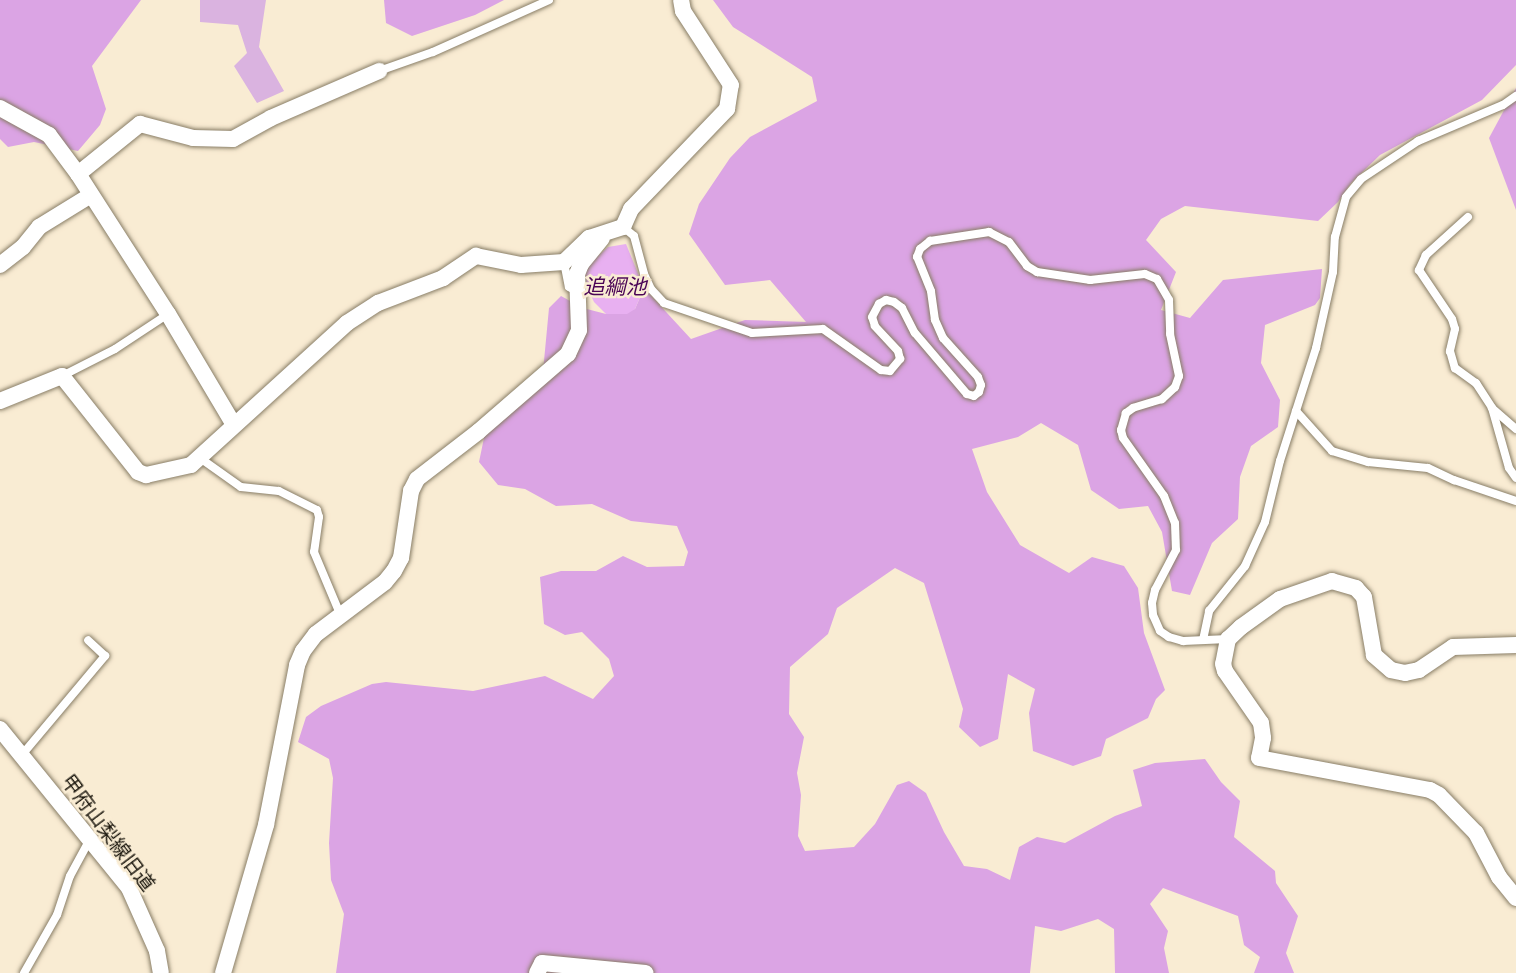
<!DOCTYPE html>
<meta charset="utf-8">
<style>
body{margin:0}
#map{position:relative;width:1516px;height:973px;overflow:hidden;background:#f9ecd3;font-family:Arial,"Noto Sans JP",sans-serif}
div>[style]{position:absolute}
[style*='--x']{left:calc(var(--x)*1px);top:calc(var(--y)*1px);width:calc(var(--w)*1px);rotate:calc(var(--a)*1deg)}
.green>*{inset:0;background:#dab3e0}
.forest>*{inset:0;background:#dba4e4}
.water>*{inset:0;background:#e8b0f1}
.roads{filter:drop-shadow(0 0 2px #887d66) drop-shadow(0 0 2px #887d66)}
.service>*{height:8px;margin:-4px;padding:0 4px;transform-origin:4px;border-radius:4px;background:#fff}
.minor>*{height:16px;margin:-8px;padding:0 8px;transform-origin:8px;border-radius:8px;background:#fff}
span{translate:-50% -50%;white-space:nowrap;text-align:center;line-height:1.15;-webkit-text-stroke:5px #f9ecd3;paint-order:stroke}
.street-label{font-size:20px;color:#1b170e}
.water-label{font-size:21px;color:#4b0556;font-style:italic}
</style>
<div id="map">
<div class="green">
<div style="clip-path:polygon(200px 0,266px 0,259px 47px,284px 91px,257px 103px,234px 66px,247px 53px,238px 25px,200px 22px)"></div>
</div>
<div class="forest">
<div style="clip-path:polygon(0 0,141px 0,92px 66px,106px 109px,100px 125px,78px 151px,34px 142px,8px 147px,0 139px)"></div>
<div style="clip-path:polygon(384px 0,504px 0,475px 15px,412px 36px,386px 23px)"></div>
<div style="clip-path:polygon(713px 0,1516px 0,1516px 65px,1482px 100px,1380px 155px,1351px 183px,1338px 202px,1318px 221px,1185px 206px,1161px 219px,1146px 240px,1176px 272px,1161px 310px,1190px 318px,1223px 280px,1322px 269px,1320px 298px,1315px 305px,1265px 325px,1261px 363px,1280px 400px,1278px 427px,1251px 446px,1240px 477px,1238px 519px,1212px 543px,1190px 595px,1172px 591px,1162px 532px,1148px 506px,1119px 509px,1091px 490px,1078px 445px,1041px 423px,1018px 437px,972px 449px,987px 492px,1020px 545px,1069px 573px,1092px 557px,1124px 566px,1138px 588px,1144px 633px,1165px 690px,1156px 699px,1148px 718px,1106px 739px,1101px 756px,1073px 766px,1033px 751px,1029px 713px,1035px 689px,1008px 674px,998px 739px,980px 747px,959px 727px,963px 709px,924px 583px,895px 568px,837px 608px,828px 634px,790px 667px,789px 714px,804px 737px,797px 773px,801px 795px,798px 836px,805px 851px,854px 847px,875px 824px,897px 785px,909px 781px,926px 793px,944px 832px,964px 866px,987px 869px,1010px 880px,1019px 847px,1037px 837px,1065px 843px,1115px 816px,1142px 806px,1133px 770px,1155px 763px,1205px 759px,1221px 782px,1240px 801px,1234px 837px,1275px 871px,1276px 883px,1298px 916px,1286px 953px,1294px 973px,1254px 973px,1260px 957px,1244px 945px,1238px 916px,1163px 888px,1150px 904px,1168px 931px,1164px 948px,1169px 973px,1115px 973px,1114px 929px,1098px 919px,1061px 931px,1035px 926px,1030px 973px,336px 973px,344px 914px,331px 880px,329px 843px,333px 778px,329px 759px,298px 742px,306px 717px,321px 706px,372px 684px,386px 682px,473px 691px,545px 676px,593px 699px,614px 676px,609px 659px,582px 632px,565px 635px,544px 624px,540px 577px,561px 571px,596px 571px,623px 556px,647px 567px,684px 566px,688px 552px,677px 526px,631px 521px,592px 504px,556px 506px,525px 489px,498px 485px,479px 462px,485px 433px,542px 382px,549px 308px,561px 296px,583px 308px,606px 314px,635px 309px,644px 288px,691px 339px,745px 320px,806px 322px,770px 280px,725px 285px,689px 234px,699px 204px,730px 158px,750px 137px,817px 101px,812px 77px,733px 27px)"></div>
<div style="clip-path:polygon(1516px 88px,1516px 210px,1489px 138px)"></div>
</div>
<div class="water">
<div style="clip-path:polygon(626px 244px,644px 288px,635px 309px,627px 314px,606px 314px,594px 302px,587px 287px,585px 272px,589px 264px,608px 247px)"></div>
</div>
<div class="roads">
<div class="service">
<div style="--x:379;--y:71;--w:57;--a:-19.4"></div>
<div style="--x:433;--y:52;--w:127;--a:-24.1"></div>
<div style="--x:1468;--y:217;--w:57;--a:137.9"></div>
<div style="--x:1426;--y:255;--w:17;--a:115"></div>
<div style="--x:1419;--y:270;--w:59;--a:56"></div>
<div style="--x:1452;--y:319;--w:10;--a:73"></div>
<div style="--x:1455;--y:329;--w:23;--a:103"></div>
<div style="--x:1450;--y:351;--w:18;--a:74"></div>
<div style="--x:1455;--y:368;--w:26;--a:36"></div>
<div style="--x:1476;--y:383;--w:30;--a:57"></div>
<div style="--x:623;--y:227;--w:14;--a:39"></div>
<div style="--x:634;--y:236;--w:39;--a:75"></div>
<div style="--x:644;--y:274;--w:17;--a:65"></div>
<div style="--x:651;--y:289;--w:19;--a:47"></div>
<div style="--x:664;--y:303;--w:93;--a:18.8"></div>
<div style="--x:752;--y:333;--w:71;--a:-3.2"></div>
<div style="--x:823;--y:329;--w:71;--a:35.3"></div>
<div style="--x:881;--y:370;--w:9;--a:6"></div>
<div style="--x:890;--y:371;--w:16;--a:-50"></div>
<div style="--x:900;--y:359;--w:8;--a:-104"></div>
<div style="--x:898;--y:351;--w:34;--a:-133"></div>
<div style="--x:875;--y:326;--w:9;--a:-108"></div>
<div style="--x:872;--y:317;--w:15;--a:-62"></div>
<div style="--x:879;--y:304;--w:8;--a:-30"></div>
<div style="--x:886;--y:300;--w:8;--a:14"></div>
<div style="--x:894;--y:302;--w:10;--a:37"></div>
<div style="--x:902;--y:308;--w:28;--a:63"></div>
<div style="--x:915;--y:333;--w:80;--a:49.6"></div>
<div style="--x:967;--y:394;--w:7;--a:16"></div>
<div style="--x:974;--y:396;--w:6;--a:-39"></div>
<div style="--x:979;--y:392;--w:7;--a:-74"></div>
<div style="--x:981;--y:385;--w:9;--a:-111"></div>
<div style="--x:978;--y:377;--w:52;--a:-131.9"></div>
<div style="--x:943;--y:338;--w:20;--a:-114"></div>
<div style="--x:935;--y:320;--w:29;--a:-98"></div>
<div style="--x:931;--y:291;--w:37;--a:-112"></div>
<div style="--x:917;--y:257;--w:9;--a:-69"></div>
<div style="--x:920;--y:249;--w:13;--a:-39"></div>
<div style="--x:930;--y:241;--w:60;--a:-8.7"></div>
<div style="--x:989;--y:232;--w:22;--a:27"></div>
<div style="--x:1009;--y:242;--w:30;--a:53"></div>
<div style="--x:1027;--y:266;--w:12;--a:31"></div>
<div style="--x:1037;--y:272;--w:54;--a:8.6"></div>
<div style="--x:1090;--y:280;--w:55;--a:-6.2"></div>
<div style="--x:1145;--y:274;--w:13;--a:23"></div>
<div style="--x:1157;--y:279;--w:24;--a:60"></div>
<div style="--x:1169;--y:300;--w:34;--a:88"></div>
<div style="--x:1170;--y:334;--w:43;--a:77.9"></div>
<div style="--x:1179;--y:376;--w:12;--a:110"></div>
<div style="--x:1175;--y:387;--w:18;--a:137"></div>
<div style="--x:1162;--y:399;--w:30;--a:163"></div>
<div style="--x:1133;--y:408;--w:9;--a:144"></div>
<div style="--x:1126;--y:413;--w:18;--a:106"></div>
<div style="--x:1121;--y:430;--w:8;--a:76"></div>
<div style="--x:1123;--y:438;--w:71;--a:54.7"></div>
<div style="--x:1164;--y:496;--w:29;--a:68"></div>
<div style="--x:1175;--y:523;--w:27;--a:88"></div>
<div style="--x:1176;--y:550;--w:45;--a:117.7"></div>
<div style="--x:1155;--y:590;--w:13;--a:103"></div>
<div style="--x:1152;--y:603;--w:12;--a:85"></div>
<div style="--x:1153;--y:615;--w:17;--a:66"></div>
<div style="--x:1160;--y:631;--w:11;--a:34"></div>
<div style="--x:1169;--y:637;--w:15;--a:16"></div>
<div style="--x:1183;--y:641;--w:45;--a:-2.5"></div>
<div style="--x:564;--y:262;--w:25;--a:79"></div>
<div style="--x:569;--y:287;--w:10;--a:29"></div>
<div style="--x:62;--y:376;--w:59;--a:-27"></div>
<div style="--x:115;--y:349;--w:64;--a:-33.4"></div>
<div style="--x:1296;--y:411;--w:54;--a:48"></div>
<div style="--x:1332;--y:451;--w:38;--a:17"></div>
<div style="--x:1368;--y:462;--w:60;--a:5.7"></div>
<div style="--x:1428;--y:468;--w:29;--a:25"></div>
<div style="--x:1454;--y:480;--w:65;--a:18.7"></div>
<div style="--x:1516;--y:429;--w:32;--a:-139"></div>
<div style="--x:1492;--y:408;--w:62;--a:74.2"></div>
<div style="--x:1509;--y:468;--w:12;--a:55"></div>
<div style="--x:200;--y:458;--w:50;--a:35.3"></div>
<div style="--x:241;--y:487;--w:38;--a:6"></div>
<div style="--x:279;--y:491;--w:42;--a:26.6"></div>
<div style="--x:317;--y:510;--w:7;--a:74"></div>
<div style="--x:319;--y:517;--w:35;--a:98"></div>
<div style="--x:314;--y:552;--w:67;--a:67.2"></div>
<div style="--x:1203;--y:640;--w:30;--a:-78"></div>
<div style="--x:1209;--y:611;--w:58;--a:-51.3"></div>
<div style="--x:1245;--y:566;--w:48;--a:-65.6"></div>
<div style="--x:1265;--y:522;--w:63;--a:-76.2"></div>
<div style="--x:1280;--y:461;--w:119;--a:-72.3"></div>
<div style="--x:1316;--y:348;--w:78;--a:-77.4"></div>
<div style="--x:1333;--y:272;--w:35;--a:-87"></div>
<div style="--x:1335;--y:237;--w:41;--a:-74.6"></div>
<div style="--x:1346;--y:197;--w:23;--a:-50"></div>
<div style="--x:1361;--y:179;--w:69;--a:-33.7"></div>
<div style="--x:1418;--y:141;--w:92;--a:-23"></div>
<div style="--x:1503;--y:105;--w:16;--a:-35"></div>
<div style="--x:21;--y:756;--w:131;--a:-50"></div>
<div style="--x:105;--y:656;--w:23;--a:-137"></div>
<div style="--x:24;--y:973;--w:67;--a:-60.4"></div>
<div style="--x:57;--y:915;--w:41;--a:-71.6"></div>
<div style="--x:70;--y:876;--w:42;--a:-61.6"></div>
</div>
<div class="minor">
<div style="--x:0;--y:108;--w:56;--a:28.9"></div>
<div style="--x:49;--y:135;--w:49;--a:53.4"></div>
<div style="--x:0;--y:265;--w:29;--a:-38"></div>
<div style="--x:23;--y:247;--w:26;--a:-51"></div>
<div style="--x:39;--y:227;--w:61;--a:-31.6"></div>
<div style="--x:0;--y:401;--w:67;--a:-22"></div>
<div style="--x:62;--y:376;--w:122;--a:51.6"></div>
<div style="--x:138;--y:472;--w:9;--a:21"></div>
<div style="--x:146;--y:475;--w:46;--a:-12.5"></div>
<div style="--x:191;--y:465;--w:211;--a:-42.3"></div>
<div style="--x:347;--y:323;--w:37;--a:-33"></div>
<div style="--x:378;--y:303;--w:70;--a:-21"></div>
<div style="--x:443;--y:278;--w:40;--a:-34"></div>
<div style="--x:476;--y:256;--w:46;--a:11.3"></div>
<div style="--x:521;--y:265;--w:43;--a:-4"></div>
<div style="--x:564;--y:262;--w:35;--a:-44"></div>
<div style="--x:589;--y:238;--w:36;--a:-18"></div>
<div style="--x:623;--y:227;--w:20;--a:-66"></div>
<div style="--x:631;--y:209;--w:139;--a:-46.2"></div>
<div style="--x:727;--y:109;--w:24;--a:-81"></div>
<div style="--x:731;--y:85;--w:88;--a:-123"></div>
<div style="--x:683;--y:11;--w:11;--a:-100"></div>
<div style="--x:234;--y:425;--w:129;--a:-120.7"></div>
<div style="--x:168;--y:314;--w:166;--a:-122.7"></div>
<div style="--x:78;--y:174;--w:80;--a:-38.9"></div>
<div style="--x:140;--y:124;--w:55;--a:14.8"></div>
<div style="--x:193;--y:138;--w:40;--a:1.4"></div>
<div style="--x:233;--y:139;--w:43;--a:-28.9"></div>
<div style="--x:271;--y:118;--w:118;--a:-23.5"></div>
<div style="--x:1516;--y:645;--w:63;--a:178.2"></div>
<div style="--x:1453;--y:647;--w:41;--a:145.9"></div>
<div style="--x:1419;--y:670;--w:14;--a:168"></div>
<div style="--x:1405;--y:673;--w:14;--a:-168"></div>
<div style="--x:1391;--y:670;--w:23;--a:-139"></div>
<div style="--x:1374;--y:655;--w:59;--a:-99.8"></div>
<div style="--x:1364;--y:597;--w:12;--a:-132"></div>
<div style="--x:1356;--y:588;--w:25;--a:-164"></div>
<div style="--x:1332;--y:581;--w:55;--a:160.9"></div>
<div style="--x:1280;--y:599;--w:48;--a:144.3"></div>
<div style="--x:1241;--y:627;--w:18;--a:137"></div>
<div style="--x:1228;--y:639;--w:25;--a:101"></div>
<div style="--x:1223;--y:664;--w:7;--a:74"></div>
<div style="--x:1225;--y:671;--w:63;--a:55.3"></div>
<div style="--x:1261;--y:723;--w:15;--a:82"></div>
<div style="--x:1263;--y:738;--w:20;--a:101"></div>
<div style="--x:1259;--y:758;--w:174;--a:10.6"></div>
<div style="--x:1430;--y:790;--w:10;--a:29"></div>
<div style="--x:1439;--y:795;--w:53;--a:45.8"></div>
<div style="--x:1476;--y:833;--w:50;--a:62.4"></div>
<div style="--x:1499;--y:877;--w:27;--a:51"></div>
<div style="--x:0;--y:729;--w:205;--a:50.9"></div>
<div style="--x:129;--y:888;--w:69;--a:66"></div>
<div style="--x:157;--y:951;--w:22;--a:80"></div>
<div style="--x:223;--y:973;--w:154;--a:-73.8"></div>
<div style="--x:266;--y:825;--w:163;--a:-79"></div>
<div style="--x:297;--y:665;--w:15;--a:-67"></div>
<div style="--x:303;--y:651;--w:21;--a:-53"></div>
<div style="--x:316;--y:634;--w:86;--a:-37"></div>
<div style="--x:385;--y:582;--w:14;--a:-51"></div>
<div style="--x:394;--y:571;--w:15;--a:-62"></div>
<div style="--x:401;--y:558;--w:68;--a:-81.5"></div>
<div style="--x:411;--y:491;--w:13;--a:-63"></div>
<div style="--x:417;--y:479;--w:78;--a:-37.7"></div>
<div style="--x:479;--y:431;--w:118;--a:-40.9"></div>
<div style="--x:568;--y:354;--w:26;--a:-65"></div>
<div style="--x:579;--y:330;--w:56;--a:-92"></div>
<div style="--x:577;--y:274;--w:11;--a:-68"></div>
<div style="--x:581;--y:264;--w:33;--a:-51"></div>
<div style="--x:537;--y:973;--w:11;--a:-63"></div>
<div style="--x:542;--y:963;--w:104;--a:5.5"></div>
</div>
</div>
<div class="street-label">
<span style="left:108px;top:833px;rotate:53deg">甲府山梨線旧道</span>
</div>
<div class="water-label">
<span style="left:615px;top:287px">追綱池</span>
</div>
</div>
